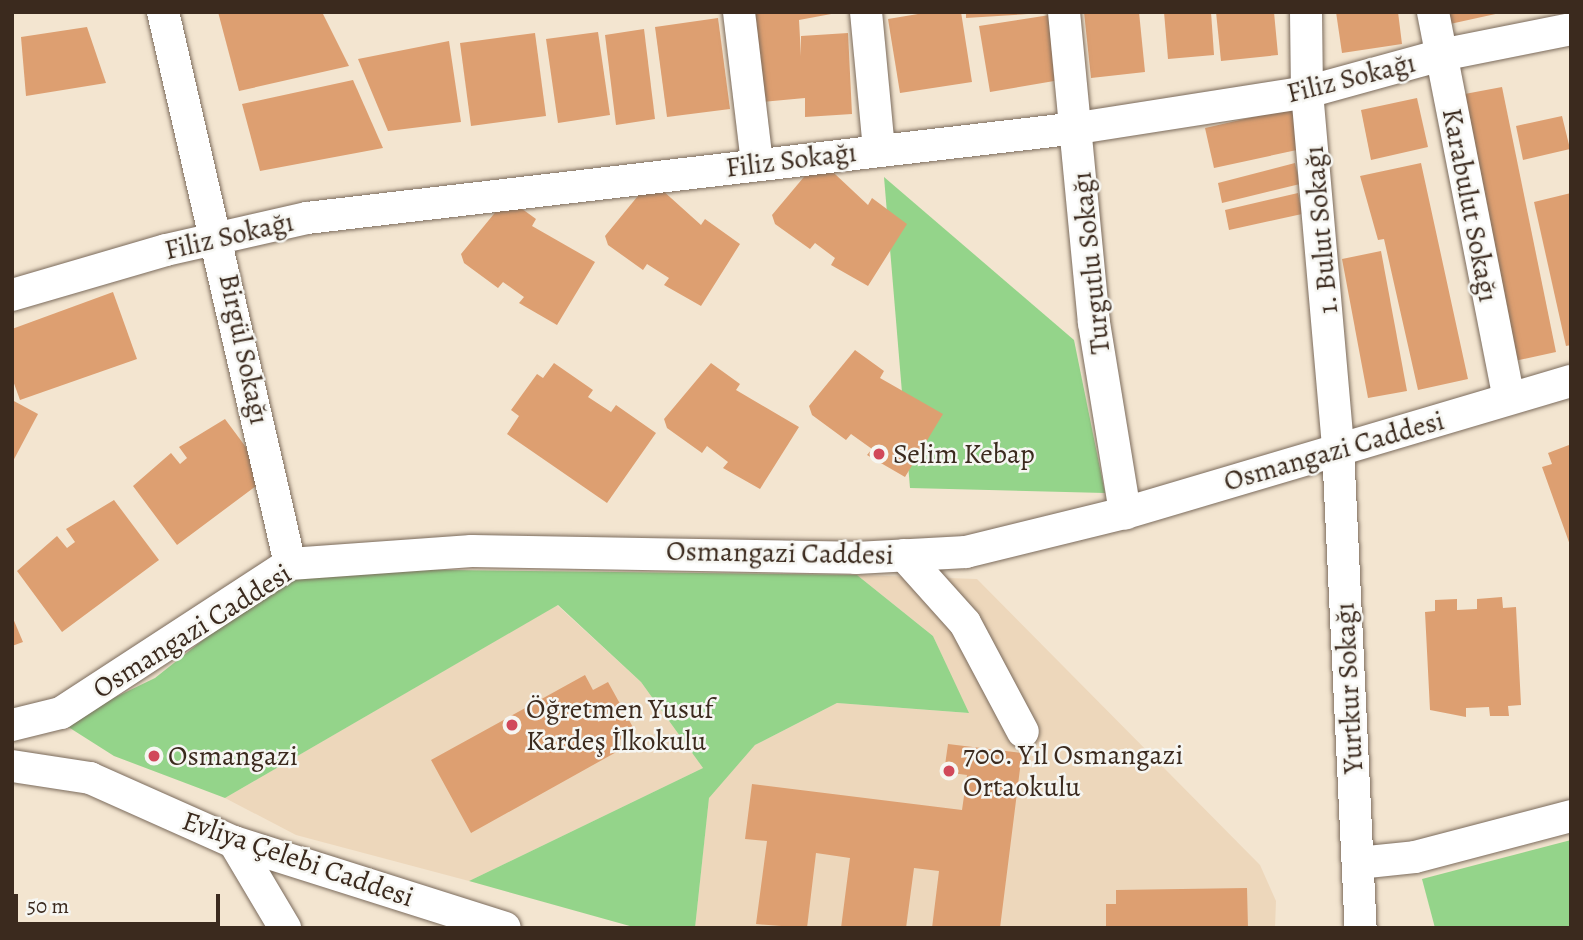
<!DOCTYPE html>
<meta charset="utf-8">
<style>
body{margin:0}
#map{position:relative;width:1583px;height:940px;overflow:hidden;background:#f3e5d0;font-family:Alegreya,serif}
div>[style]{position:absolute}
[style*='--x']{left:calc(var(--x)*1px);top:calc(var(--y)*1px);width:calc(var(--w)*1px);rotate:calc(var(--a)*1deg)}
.built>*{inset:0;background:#edd7bb}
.green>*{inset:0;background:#94d48a}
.building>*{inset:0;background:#dd9f71}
.roads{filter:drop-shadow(0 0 2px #7b6b5c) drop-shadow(0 0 2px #7b6b5c)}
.minor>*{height:32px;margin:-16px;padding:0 16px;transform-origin:16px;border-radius:16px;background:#fff}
.dots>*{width:19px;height:19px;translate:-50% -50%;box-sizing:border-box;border:4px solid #f6f6f2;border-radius:50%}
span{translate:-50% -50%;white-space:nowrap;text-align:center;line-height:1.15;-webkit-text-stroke:5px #f6f6f2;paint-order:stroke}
.street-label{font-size:28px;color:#3b2a1e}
.poi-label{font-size:28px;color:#3b2a1e}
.left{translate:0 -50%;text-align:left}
.frame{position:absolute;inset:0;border:14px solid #3b2a1e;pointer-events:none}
.scale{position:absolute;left:14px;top:894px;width:206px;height:32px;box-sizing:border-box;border:4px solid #3b2a1e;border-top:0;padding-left:9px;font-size:21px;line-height:24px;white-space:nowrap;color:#3b2a1e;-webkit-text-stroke:5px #f6f6f2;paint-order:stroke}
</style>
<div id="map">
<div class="built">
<div style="clip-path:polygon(857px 575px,977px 579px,1260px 865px,1276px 901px,1275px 928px,695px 928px,709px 797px,755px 745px,837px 703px,968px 713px,933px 636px)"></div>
<div style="clip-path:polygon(557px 605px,641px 682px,703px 768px,469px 881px,296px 835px,225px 798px)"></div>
</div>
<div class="green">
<div style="clip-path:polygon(884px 177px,1074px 340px,1105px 493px,910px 488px)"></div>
<div style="clip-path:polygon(371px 569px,857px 575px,933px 636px,969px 713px,837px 703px,755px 745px,709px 798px,695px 928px,637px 928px,469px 881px,703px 768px,641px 682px,558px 605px,225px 798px,114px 756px,62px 723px,155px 678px,251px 602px,303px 575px)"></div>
<div style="clip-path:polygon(1571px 840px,1571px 928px,1435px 928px,1422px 879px)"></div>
</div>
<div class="building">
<div style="clip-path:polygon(218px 12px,322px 12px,349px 66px,239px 91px)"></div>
<div style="clip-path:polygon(754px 12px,842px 12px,799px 20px,801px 56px,801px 36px,848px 33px,852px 114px,805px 117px,805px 98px,762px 102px)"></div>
<div style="clip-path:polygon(930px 12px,961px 12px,972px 82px,900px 93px,888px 19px)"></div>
<div style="clip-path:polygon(966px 12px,1028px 12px,1028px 14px,966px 18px)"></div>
<div style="clip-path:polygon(1084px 12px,1139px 12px,1145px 72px,1091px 78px)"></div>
<div style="clip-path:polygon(1164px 12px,1211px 12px,1214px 55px,1168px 59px)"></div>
<div style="clip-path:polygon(1216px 12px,1274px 12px,1278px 55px,1221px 61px)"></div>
<div style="clip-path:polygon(1336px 12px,1398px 12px,1402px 44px,1342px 53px)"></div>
<div style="clip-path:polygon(1448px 12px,1500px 12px,1500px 13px,1450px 24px)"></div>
<div style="clip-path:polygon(1050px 15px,1060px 80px,990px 92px,979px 26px)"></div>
<div style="clip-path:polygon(718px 18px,730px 109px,667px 117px,655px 27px)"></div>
<div style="clip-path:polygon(87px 27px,106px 83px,26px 96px,21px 37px)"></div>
<div style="clip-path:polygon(644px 29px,655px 119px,616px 125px,605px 35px)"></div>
<div style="clip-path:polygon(598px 32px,610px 115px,558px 123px,546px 39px)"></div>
<div style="clip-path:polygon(535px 33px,546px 116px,471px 126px,460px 43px)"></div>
<div style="clip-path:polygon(449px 41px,461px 122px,388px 131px,358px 59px)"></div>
<div style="clip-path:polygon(353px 80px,383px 148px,260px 171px,242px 104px)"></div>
<div style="clip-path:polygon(1502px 87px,1556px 352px,1510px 362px,1454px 96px)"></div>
<div style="clip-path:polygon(1417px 98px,1428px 147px,1371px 160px,1361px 110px)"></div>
<div style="clip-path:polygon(1297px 107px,1306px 148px,1214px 168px,1205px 128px)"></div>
<div style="clip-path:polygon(1562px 116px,1570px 149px,1523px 160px,1516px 126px)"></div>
<div style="clip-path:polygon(819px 159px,868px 205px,872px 198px,907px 224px,868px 286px,831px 265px,835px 258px,815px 243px,810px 249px,775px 224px,772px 215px)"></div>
<div style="clip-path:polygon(1295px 163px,1300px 184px,1222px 203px,1218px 183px)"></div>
<div style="clip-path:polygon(1421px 163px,1468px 379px,1418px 390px,1384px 239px,1378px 240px,1360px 176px)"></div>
<div style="clip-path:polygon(651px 180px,701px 225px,705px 219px,740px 244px,701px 306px,664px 285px,669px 278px,647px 264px,643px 270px,608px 245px,605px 236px)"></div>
<div style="clip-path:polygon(1298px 193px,1302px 214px,1229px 230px,1225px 210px)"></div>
<div style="clip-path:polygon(1571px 193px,1571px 345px,1566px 346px,1534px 202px)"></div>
<div style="clip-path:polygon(507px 198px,536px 219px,532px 226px,595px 262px,557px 325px,519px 303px,524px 297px,503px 282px,498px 288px,464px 263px,461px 254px)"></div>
<div style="clip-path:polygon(1381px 251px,1407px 391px,1368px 398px,1342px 259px)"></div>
<div style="clip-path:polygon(113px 292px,137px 359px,20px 400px,12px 378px,12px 329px)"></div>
<div style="clip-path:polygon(855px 350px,884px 371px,880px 378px,943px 414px,905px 477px,867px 455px,872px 449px,851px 434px,846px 440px,812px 415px,809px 406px)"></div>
<div style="clip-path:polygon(554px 363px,593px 390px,588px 397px,611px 412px,616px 405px,656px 433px,607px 503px,507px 434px,519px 416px,511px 410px,537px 374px,543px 378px)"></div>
<div style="clip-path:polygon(711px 363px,740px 384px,736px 390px,799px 427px,760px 489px,723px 468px,728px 462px,707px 446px,702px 453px,667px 428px,664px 419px)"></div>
<div style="clip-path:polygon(12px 400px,38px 414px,12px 463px)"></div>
<div style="clip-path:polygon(225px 419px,268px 477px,177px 545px,133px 486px,171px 453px,180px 464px,187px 458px,179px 447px)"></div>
<div style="clip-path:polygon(1569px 445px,1571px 450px,1570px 545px,1542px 467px,1552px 464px,1548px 453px)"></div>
<div style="clip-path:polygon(114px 500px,159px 560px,62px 632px,17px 571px,57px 536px,67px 548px,75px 542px,66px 529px)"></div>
<div style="clip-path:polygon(1502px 597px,1503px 608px,1516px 607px,1521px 705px,1508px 706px,1509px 716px,1490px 716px,1489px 707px,1466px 708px,1466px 717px,1430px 710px,1425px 612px,1435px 611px,1435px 600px,1457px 599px,1457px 610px,1477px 609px,1477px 599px)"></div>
<div style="clip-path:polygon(12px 616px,23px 642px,12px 646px)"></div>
<div style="clip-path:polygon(585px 675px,593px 690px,608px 682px,635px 731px,616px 742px,620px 750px,471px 833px,431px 760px)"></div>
<div style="clip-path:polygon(948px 744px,1022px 753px,1000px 928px,932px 928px,939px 871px,914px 868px,906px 928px,841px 928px,850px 858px,816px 853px,807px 928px,756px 924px,767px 841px,745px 839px,752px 784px,962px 810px,967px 775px,944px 772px)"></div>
<div style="clip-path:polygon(1247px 888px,1248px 928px,1106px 928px,1106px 904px,1116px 904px,1116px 890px)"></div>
</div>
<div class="roads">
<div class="minor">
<div style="--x:163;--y:12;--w:566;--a:77.04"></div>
<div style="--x:739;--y:12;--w:153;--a:83.2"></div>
<div style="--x:866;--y:12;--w:138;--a:84.6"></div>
<div style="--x:1064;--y:12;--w:312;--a:84.5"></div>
<div style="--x:1094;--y:323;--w:193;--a:80.7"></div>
<div style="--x:1306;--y:12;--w:80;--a:89.3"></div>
<div style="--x:1307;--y:92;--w:357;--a:85"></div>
<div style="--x:1338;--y:448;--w:481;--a:87.3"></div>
<div style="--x:1433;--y:12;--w:393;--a:78.9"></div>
<div style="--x:12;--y:295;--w:160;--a:-16.3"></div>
<div style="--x:166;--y:250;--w:145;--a:-12.8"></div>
<div style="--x:307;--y:218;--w:776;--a:-6.66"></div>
<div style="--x:1078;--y:128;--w:232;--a:-8.9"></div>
<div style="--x:1307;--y:92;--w:139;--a:-15.4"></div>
<div style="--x:1441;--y:55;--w:133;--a:-11.3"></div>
<div style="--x:904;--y:555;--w:91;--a:48.1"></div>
<div style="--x:965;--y:623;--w:123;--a:62"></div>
<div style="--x:12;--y:725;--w:50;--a:-13.8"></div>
<div style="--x:61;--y:713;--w:273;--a:-33.1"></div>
<div style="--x:290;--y:564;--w:182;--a:-4.1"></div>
<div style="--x:472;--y:551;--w:384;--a:1"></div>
<div style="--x:856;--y:558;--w:110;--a:-3.1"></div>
<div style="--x:966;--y:552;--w:164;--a:-13.8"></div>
<div style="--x:1125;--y:513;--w:465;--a:-16.5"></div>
<div style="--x:12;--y:766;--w:79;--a:8.7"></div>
<div style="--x:90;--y:778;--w:158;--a:24"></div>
<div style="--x:234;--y:842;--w:284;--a:17.6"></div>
<div style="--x:234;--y:842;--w:100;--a:59.3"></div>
<div style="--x:1358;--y:863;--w:57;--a:-6"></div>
<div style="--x:1415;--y:857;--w:161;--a:-14.7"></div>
</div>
</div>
<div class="dots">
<div style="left:879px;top:454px;background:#d1495b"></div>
<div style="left:512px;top:725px;background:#d1495b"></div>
<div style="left:154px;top:756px;background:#d1495b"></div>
<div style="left:949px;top:771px;background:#d1495b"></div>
</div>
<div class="street-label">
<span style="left:1351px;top:78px;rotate:-14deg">Filiz Sokağı</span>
<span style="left:791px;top:160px;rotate:-7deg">Filiz Sokağı</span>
<span style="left:1470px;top:205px;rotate:79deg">Karabulut Sokağı</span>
<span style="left:1321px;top:230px;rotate:-95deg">1. Bulut Sokağı</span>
<span style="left:229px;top:236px;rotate:-13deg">Filiz Sokağı</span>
<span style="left:1091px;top:263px;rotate:-96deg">Turgutlu Sokağı</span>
<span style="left:244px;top:349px;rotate:78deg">Birgül Sokağı</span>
<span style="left:1334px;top:451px;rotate:-16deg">Osmangazi Caddesi</span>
<span style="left:780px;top:553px;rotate:1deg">Osmangazi Caddesi</span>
<span style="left:192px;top:631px;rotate:-32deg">Osmangazi Caddesi</span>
<span style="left:1349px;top:688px;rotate:-93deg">Yurtkur Sokağı</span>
<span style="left:298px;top:859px;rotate:19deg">Evliya Çelebi Caddesi</span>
</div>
<div class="poi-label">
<span class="left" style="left:893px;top:454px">Selim Kebap</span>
<span class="left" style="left:526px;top:725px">Öğretmen Yusuf<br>Kardeş İlkokulu</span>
<span class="left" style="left:963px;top:771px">700. Yıl Osmangazi<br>Ortaokulu</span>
<span class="left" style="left:168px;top:756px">Osmangazi</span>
</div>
<div class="frame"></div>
<div class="scale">50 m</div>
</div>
